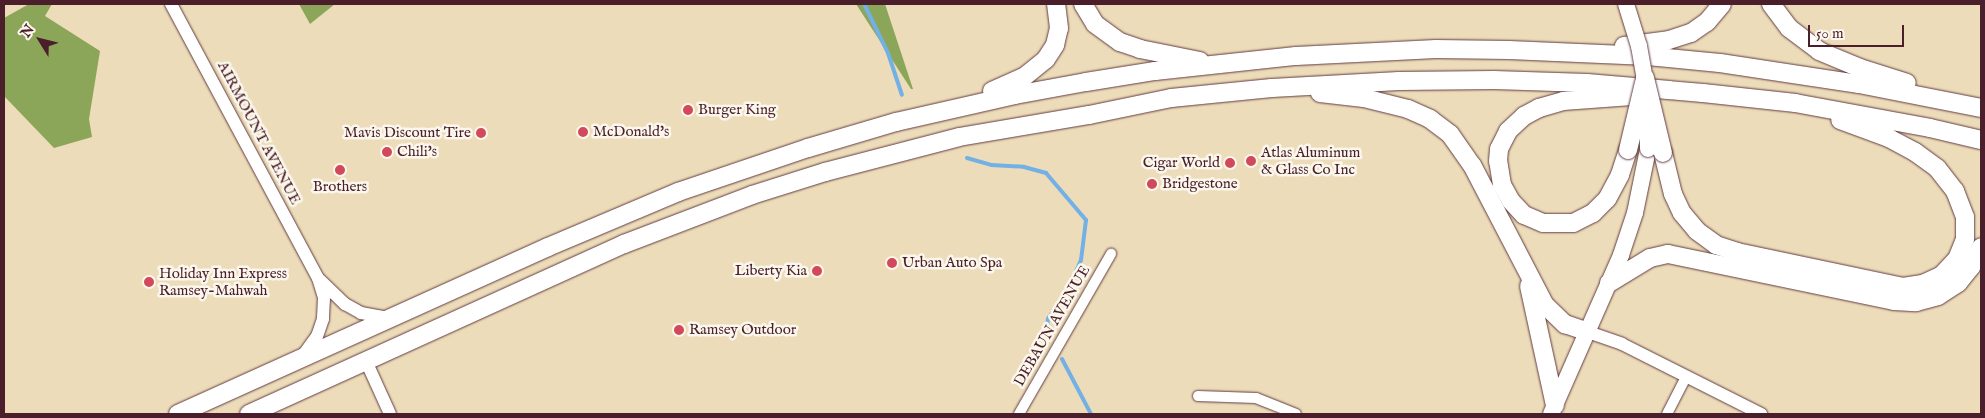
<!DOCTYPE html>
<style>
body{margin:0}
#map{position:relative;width:1985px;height:418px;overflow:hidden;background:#eddcb9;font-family:"IM FELL English",serif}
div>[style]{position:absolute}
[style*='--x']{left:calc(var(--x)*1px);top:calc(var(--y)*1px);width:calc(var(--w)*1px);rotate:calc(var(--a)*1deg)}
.forest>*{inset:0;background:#8ba659}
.stream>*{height:4px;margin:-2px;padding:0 2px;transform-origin:2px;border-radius:2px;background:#73b0e5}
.roads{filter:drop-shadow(0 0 1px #623b40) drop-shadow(0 0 1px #623b40)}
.minor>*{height:10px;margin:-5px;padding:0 5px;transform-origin:5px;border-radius:5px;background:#fff}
.tertiary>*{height:12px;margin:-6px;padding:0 6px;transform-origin:6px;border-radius:6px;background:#fff}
.primary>*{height:16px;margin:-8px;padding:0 8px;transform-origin:8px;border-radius:8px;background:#fff}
.trunk>*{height:18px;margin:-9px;padding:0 9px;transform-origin:9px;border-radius:9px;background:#fff}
.bridges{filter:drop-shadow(0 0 1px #623b40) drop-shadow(0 0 1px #623b40)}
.primary-bridge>*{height:16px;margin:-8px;padding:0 8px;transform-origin:8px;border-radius:8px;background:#fff}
.trunk-bridge>*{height:18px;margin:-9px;padding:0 9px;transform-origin:9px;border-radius:9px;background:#fff}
.dots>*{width:14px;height:14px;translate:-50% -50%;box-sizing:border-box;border:2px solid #fbf7ec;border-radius:50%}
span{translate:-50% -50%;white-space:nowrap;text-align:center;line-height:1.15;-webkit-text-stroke:5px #fbf7ec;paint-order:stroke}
.poi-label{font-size:15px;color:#4a1f2b}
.left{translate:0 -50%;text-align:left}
.right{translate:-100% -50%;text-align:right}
.street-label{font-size:15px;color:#4a1f2b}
.frame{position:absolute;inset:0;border:5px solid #4a1f2b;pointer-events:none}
.north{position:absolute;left:15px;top:15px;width:50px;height:50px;-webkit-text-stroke:4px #fbf7ec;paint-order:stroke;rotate:306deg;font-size:14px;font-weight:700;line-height:20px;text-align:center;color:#4a1f2b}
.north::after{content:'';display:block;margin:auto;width:18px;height:22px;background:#4a1f2b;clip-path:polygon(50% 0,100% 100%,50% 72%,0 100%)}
.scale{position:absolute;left:1808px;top:25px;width:96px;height:22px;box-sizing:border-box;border:2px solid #4a1f2b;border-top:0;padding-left:6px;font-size:15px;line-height:18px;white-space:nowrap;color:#4a1f2b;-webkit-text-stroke:4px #fbf7ec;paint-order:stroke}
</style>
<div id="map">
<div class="forest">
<div style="clip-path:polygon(29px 4px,52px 4px,45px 16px,100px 51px,89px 119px,92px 137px,54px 148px,4px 96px,4px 18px)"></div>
<div style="clip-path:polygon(299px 4px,335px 4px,310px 24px)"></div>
<div style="clip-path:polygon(856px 4px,885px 4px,913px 89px,911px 89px)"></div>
</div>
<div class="stream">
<div style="--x:864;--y:4;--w:55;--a:63.9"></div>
<div style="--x:888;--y:53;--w:44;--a:71.6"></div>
<div style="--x:967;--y:158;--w:25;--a:16"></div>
<div style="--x:991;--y:165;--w:33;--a:3"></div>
<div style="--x:1024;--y:167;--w:23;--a:15"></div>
<div style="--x:1046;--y:173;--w:62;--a:49.6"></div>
<div style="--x:1086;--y:220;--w:40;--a:97.1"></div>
<div style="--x:1081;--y:260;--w:32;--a:114"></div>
<div style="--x:1068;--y:289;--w:36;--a:124"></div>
<div style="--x:1048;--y:319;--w:13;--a:99"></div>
<div style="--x:1046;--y:332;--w:8;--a:60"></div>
<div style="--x:1062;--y:359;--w:62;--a:62.2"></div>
</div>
<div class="roads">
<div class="minor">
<div style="--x:1198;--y:396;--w:58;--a:2"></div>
<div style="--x:1256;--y:398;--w:43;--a:21.8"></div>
<div style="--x:1019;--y:414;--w:185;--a:-60.1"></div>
<div style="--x:1667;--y:414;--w:42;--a:-62.8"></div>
</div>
<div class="tertiary">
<div style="--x:171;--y:4;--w:311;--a:61.8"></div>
<div style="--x:318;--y:278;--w:21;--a:73"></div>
<div style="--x:324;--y:298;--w:21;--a:93"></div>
<div style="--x:323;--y:319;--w:18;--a:109"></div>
<div style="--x:317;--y:336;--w:29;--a:126"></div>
<div style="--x:320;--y:280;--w:35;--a:44"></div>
<div style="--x:345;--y:304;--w:18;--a:29"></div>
<div style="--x:361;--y:313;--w:29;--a:10"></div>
<div style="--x:1588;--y:332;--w:36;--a:19"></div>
<div style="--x:1622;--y:344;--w:156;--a:26.7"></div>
<div style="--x:366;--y:361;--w:58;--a:65.6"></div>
</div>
<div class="primary">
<div style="--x:1551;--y:414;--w:174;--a:-66.2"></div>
<div style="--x:1621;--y:255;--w:44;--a:-71.6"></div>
<div style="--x:1635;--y:213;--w:65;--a:-78.5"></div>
</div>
<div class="trunk">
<div style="--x:1083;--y:4;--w:23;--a:59"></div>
<div style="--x:1095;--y:24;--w:31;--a:36"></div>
<div style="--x:1120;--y:42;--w:21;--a:19"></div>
<div style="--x:1140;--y:49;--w:61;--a:11.3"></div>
<div style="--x:1771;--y:4;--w:30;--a:53"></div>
<div style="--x:1789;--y:28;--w:38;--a:37"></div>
<div style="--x:1819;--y:51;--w:44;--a:22.5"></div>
<div style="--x:1860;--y:68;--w:49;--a:17.7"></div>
<div style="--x:1624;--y:46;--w:45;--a:-7.6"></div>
<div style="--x:1669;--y:40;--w:23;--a:-18"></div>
<div style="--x:1691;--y:33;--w:19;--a:-35"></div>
<div style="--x:1707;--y:22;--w:23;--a:-50"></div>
<div style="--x:992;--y:91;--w:35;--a:-24"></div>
<div style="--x:1024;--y:77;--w:28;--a:-39"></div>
<div style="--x:1046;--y:59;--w:17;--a:-57"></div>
<div style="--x:1055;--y:45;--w:17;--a:-77"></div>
<div style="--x:1059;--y:28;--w:24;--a:-97"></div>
<div style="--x:1320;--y:93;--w:44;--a:6.5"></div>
<div style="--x:1364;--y:98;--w:45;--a:14"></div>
<div style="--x:1408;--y:109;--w:24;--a:24"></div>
<div style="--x:1430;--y:119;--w:25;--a:37"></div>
<div style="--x:1450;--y:134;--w:38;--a:55"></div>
<div style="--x:1472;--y:165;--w:158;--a:62.5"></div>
<div style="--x:1545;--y:305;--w:28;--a:44"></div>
<div style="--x:1565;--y:324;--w:24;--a:19"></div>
<div style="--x:1628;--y:150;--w:26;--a:108"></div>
<div style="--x:1620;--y:175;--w:27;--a:118"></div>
<div style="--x:1607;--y:199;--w:20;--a:135"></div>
<div style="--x:1593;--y:213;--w:22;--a:153"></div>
<div style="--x:1573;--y:223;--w:30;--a:180"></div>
<div style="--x:1543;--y:223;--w:21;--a:-157"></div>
<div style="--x:1524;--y:215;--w:19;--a:-133"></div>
<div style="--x:1511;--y:201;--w:18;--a:-119"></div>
<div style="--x:1502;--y:185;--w:24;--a:-99"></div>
<div style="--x:1498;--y:161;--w:12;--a:-85"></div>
<div style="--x:1499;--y:149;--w:20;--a:-63"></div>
<div style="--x:1508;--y:131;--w:22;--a:-43"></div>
<div style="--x:1524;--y:116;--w:17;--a:-28"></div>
<div style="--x:1539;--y:108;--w:25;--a:-16"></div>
<div style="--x:1563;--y:101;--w:69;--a:-4.1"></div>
<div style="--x:1663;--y:153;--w:42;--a:76.3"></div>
<div style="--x:1673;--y:194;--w:21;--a:65"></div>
<div style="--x:1682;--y:213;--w:23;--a:50"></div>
<div style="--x:1697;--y:231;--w:24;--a:36"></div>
<div style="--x:1716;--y:245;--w:22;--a:18"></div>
<div style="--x:1737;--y:252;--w:170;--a:11.9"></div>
<div style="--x:1903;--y:287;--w:20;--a:-9"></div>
<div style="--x:1923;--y:284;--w:21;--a:-25"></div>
<div style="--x:1942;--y:275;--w:22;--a:-47"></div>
<div style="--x:1957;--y:259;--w:22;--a:-68"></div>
<div style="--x:1965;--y:239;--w:22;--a:-90"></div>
<div style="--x:1965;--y:217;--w:28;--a:-111"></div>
<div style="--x:1955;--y:191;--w:29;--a:-128"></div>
<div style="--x:1937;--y:168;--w:27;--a:-144"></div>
<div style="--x:1915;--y:152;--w:30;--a:-152"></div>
<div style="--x:1889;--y:138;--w:52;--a:-159.8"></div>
<div style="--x:1609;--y:283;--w:48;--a:-31.4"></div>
<div style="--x:1650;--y:258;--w:18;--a:-13"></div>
<div style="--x:1668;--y:254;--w:231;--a:11.7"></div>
<div style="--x:1894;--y:301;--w:22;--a:3"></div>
<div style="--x:1916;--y:302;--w:23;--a:-15"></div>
<div style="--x:1938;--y:296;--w:24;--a:-33"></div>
<div style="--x:1958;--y:283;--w:21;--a:-51"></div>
<div style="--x:1971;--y:267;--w:22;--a:-63"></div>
<div style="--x:1529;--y:286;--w:122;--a:77.7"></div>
<div style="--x:178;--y:414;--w:406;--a:-24.3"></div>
<div style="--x:548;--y:247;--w:141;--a:-22.9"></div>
<div style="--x:678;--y:192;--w:137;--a:-18.7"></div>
<div style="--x:808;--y:148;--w:92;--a:-16.5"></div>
<div style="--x:896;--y:122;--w:122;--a:-12.8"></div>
<div style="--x:1015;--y:95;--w:72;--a:-10.4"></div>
<div style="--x:1086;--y:82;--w:70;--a:-9.1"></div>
<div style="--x:1155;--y:71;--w:142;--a:-6.1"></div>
<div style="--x:1296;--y:56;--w:140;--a:-2.9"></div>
<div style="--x:1436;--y:49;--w:73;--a:0.8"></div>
<div style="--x:1509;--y:50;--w:139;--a:2.5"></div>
<div style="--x:1648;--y:56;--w:72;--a:5.6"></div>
<div style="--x:1720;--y:63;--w:141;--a:8.6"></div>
<div style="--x:1859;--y:84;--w:124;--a:11.1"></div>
<div style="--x:249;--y:414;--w:412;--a:-24.4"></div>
<div style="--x:624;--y:244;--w:137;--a:-20.9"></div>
<div style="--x:752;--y:195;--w:77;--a:-17.5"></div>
<div style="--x:825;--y:172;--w:138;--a:-14.6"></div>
<div style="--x:959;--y:137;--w:132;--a:-9.6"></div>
<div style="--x:1089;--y:115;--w:84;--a:-11.7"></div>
<div style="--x:1171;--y:98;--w:101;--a:-5.7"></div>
<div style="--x:1272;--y:88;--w:127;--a:-3.2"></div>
<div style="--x:1399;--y:81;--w:95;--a:-0.6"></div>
<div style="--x:1494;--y:80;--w:93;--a:1.8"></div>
<div style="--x:1587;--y:83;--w:116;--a:4.9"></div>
<div style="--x:1703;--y:93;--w:93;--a:6.2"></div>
<div style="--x:1795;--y:103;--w:137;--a:10.5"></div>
<div style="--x:1930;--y:128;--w:52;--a:13.2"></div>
</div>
</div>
<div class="bridges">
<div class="primary-bridge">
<div style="--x:1626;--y:4;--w:44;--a:72.8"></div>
<div style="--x:1639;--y:46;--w:39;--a:80"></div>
<div style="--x:1646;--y:84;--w:65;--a:88.2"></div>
</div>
<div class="trunk-bridge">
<div style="--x:1645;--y:78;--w:77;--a:76.5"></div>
<div style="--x:1628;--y:150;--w:69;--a:-76.6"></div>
</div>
</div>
<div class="dots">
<div style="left:688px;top:110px;background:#d1495b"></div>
<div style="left:583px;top:132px;background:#d1495b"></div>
<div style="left:481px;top:133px;background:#d1495b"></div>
<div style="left:387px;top:152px;background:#d1495b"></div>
<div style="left:1251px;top:161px;background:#d1495b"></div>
<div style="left:1230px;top:163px;background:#d1495b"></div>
<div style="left:340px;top:170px;background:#d1495b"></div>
<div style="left:1152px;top:184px;background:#d1495b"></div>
<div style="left:892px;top:263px;background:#d1495b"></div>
<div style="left:817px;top:271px;background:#d1495b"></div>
<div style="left:149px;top:282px;background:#d1495b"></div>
<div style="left:679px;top:330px;background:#d1495b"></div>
</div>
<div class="poi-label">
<span class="left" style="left:698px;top:110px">Burger King</span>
<span class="left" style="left:593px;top:132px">McDonald's</span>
<span class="right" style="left:471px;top:133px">Mavis Discount Tire</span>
<span class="left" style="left:397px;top:152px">Chili's</span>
<span class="left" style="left:1261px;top:161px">Atlas Aluminum<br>&amp; Glass Co Inc</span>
<span class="right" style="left:1220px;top:163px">Cigar World</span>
<span class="left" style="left:1162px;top:184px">Bridgestone</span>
<span style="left:340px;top:187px">Brothers</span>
<span class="left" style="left:902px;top:263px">Urban Auto Spa</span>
<span class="right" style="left:807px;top:271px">Liberty Kia</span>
<span class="left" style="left:159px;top:282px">Holiday Inn Express<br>Ramsey-Mahwah</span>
<span class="left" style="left:689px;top:330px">Ramsey Outdoor</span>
</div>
<div class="street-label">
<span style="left:259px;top:133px;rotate:62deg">AIRMOUNT AVENUE</span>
<span style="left:1052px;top:326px;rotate:-60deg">DEBAUN AVENUE</span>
</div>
<div class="frame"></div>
<div class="north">N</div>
<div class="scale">50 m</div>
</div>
